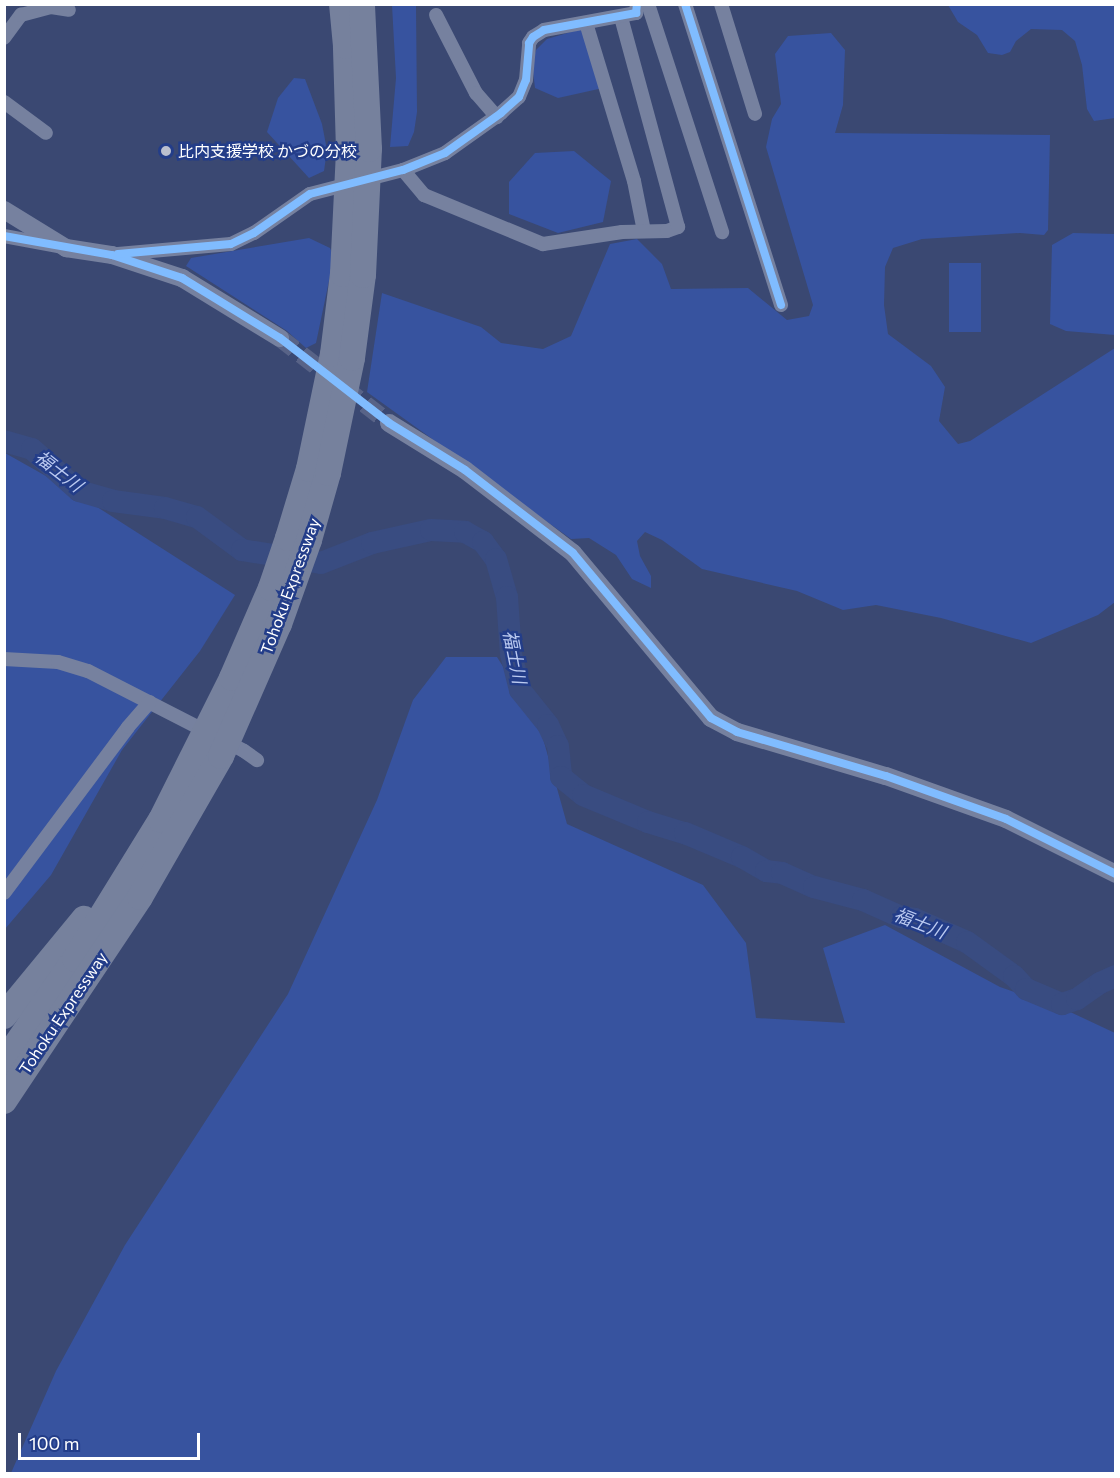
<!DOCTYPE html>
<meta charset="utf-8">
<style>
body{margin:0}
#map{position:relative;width:1120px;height:1478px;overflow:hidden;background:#3a4872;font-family:Commissioner,"Noto Sans JP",sans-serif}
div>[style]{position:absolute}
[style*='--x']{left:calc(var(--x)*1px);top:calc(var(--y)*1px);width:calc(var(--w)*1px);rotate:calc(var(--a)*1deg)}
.green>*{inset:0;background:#37539f}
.river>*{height:22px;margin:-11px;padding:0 11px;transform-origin:11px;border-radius:11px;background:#394c81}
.tertiary-tunnel>*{height:18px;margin-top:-9px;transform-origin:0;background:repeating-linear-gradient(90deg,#586387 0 18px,transparent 0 27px)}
.minor>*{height:14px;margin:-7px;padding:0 7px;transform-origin:7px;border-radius:7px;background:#76819f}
.tertiary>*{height:18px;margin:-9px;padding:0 9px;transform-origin:9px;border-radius:9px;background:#76819f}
.motorway>*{height:26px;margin:-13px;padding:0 13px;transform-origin:13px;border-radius:13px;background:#76819d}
.cycleway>*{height:8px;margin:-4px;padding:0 4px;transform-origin:4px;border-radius:4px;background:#80bcff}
.dots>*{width:16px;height:16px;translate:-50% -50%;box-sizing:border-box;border:3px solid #233d89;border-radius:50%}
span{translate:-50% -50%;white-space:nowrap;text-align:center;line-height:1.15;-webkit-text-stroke:5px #233d89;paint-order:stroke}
.poi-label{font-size:16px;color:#fff}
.left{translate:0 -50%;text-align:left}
.street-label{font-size:16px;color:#fff}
.water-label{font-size:18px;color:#bbcaf1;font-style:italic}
.frame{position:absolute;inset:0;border:6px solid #fff;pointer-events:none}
.scale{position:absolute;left:18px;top:1433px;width:182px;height:27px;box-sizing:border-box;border:3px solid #fff;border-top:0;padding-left:8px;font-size:18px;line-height:21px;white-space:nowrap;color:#fff;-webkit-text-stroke:4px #233d89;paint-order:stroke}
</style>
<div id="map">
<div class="green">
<div style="clip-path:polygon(392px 5px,416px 5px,417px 112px,414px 132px,408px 146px,390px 147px,396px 78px)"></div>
<div style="clip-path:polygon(948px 5px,1115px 5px,1115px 118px,1094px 121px,1087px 109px,1082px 65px,1075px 41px,1062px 30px,1031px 29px,1016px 41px,1010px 52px,1002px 55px,988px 53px,977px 35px,958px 22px)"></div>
<div style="clip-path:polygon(581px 29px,603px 88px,558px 98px,535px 88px,532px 62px,536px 50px,547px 39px)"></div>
<div style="clip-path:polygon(831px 33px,845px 50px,843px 105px,835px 133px,1050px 135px,1048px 230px,1044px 235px,1020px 233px,922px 239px,893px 248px,885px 267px,884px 305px,888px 334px,931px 366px,945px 387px,939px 421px,958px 444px,970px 441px,1115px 348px,1115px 602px,1098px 615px,1031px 643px,941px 618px,876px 605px,843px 610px,797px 591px,702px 569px,662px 540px,645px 532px,637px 541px,640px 556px,651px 576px,651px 588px,632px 579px,616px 555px,589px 538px,571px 539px,367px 392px,382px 293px,481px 327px,501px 343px,543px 349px,571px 336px,610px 244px,637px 239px,662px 264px,671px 289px,748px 288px,787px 320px,809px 316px,813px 305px,766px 147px,772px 119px,781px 104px,775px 54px,788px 36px)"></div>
<div style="clip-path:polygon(294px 78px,305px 79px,322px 124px,327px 150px,324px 171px,309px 178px,267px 132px,278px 98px)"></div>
<div style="clip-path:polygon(574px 151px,611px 181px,603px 222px,558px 233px,509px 214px,509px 182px,535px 153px)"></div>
<div style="clip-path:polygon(1073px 233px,1115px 234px,1115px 335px,1066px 331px,1050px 324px,1052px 245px)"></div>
<div style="clip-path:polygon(309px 238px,330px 248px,334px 257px,316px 343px,306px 348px,287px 331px,186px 266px,191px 258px)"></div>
<div style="clip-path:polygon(949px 263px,981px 263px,981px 332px,949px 332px)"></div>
<div style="clip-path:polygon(5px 453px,69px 489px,235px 595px,200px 651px,122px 750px,51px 875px,5px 929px)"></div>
<div style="clip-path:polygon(446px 657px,497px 657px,539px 724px,567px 824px,703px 885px,746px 943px,756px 1018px,845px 1023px,823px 948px,885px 925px,1000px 987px,1066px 1010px,1115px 1033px,1115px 1473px,11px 1473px,56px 1371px,125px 1245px,288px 994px,377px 800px,413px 700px)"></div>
</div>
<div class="river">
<div style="--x:4;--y:441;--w:29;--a:16"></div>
<div style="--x:32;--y:449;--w:63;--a:41.8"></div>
<div style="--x:79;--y:491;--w:35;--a:16"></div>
<div style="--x:113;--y:501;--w:52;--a:7.7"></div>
<div style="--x:165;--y:508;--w:33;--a:16"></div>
<div style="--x:197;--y:517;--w:56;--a:36.3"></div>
<div style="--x:242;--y:550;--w:80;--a:9.3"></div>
<div style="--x:321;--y:563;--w:55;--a:-21.4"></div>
<div style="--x:372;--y:543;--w:60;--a:-12.4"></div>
<div style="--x:431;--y:530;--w:34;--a:3"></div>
<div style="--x:465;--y:532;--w:21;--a:29"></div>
<div style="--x:483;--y:542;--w:21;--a:53"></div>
<div style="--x:496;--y:559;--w:40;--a:74"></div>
<div style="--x:507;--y:597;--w:57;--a:86"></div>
<div style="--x:511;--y:654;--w:37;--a:76"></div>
<div style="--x:520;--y:690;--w:45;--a:51.3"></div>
<div style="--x:548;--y:725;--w:23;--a:65"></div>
<div style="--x:558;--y:746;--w:31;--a:84"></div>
<div style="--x:561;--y:777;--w:28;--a:39"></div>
<div style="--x:583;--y:795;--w:70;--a:22.6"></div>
<div style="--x:648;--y:822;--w:39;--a:17"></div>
<div style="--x:685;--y:833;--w:62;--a:22.8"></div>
<div style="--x:742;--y:857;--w:28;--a:30"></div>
<div style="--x:766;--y:871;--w:16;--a:7"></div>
<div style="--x:782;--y:873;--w:35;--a:24"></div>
<div style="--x:814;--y:887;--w:51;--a:14.9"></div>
<div style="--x:863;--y:900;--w:42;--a:24.1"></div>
<div style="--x:901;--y:917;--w:14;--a:8"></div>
<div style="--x:915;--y:919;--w:57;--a:23.9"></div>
<div style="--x:967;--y:942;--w:58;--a:35.9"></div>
<div style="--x:1014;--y:976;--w:18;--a:47"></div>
<div style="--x:1026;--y:989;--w:39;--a:23"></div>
<div style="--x:1062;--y:1004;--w:16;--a:-18"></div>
<div style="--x:1077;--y:999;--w:28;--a:-35"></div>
<div style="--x:1100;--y:983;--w:17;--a:-24"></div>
</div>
<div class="tertiary-tunnel">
<div style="--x:280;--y:338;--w:138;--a:37.9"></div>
</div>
<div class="minor">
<div style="--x:648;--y:4;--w:240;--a:72"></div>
<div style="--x:685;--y:4;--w:316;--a:72.3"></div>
<div style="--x:721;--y:4;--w:115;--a:72.8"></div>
<div style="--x:436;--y:15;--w:88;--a:62.9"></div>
<div style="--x:476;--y:93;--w:32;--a:49"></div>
<div style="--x:586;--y:23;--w:165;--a:73.1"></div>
<div style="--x:634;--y:181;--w:51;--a:78.7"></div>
<div style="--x:4;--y:38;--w:29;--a:-54"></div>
<div style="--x:21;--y:15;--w:31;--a:-15"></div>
<div style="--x:51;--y:7;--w:18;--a:9"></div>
<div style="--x:4;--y:102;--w:52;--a:36.4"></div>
<div style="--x:403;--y:170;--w:33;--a:50"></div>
<div style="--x:424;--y:195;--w:129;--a:22.4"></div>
<div style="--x:543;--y:244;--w:80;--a:-8.6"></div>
<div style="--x:622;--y:232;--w:45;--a:-1.3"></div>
<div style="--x:667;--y:231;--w:12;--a:-20"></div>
<div style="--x:678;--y:227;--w:218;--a:-105.2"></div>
<div style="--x:4;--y:236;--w:55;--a:10.5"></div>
<div style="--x:118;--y:254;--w:113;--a:-5.1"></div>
<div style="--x:231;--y:244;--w:25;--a:-26"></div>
<div style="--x:254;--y:233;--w:68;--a:-34.9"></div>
<div style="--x:310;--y:194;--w:96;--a:-14.5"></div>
<div style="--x:403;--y:170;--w:45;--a:-22"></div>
<div style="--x:445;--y:153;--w:69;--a:-35.5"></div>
<div style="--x:501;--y:113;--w:24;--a:-42"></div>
<div style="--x:519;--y:97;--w:18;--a:-68"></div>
<div style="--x:526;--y:80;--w:37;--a:-85"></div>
<div style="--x:529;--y:43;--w:7;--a:-56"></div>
<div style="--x:533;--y:37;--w:13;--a:-32"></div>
<div style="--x:544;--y:30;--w:94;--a:-10.5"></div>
<div style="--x:636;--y:13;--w:9;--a:-84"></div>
<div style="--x:4;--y:659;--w:54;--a:3.2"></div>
<div style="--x:58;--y:662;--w:31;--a:17"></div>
<div style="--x:88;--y:671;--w:175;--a:27.1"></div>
<div style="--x:244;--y:751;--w:16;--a:35"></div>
<div style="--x:4;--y:893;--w:207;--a:-53.2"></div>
<div style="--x:128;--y:727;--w:33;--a:-49"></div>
</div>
<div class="tertiary">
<div style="--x:4;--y:210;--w:73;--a:31.5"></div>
<div style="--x:66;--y:248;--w:47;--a:8.7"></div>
<div style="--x:112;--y:255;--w:74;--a:18.2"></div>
<div style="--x:182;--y:278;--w:115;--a:31.5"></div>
<div style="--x:389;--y:423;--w:89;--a:31.7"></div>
<div style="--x:465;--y:470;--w:136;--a:37.5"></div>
<div style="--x:573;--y:553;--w:215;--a:50.1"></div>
<div style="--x:711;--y:718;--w:30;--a:28"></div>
<div style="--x:737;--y:732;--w:155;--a:16.5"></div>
<div style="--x:886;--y:776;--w:127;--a:19.7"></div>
<div style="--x:1006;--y:819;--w:123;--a:26.6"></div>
</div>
<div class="motorway">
<div style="--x:4;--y:1016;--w:126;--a:-50.5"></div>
<div style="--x:4;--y:1062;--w:125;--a:-55.4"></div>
<div style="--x:75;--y:959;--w:163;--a:-58.3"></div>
<div style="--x:161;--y:820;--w:159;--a:-63.4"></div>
<div style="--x:232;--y:678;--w:98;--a:-66.6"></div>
<div style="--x:271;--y:588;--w:53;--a:-71.2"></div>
<div style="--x:288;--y:538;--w:72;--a:-73.1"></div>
<div style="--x:309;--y:469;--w:117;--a:-78.2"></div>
<div style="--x:333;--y:354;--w:81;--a:-82.9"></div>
<div style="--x:343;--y:274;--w:124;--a:-87.2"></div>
<div style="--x:349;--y:150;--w:104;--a:-91.7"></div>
<div style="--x:346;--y:46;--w:42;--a:-95.4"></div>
<div style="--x:4;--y:1101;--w:245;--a:-56.3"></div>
<div style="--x:140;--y:897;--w:163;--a:-60.1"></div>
<div style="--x:221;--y:756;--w:144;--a:-66.3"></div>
<div style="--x:279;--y:624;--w:89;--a:-70.3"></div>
<div style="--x:309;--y:540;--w:70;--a:-74.2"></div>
<div style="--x:328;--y:473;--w:117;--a:-78.2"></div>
<div style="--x:352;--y:358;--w:84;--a:-82.5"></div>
<div style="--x:363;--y:275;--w:126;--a:-87.3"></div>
<div style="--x:369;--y:149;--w:145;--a:-92.8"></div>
</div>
<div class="cycleway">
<div style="--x:685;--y:4;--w:316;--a:72.3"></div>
<div style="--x:4;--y:236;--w:110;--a:10"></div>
<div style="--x:112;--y:255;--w:74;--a:18.2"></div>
<div style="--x:182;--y:278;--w:115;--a:31.5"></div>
<div style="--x:280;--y:338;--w:138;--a:37.9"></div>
<div style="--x:389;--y:423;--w:89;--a:31.7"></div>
<div style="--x:465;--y:470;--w:136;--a:37.5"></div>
<div style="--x:573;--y:553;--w:215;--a:50.1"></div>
<div style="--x:711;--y:718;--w:30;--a:28"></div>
<div style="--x:737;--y:732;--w:155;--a:16.5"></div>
<div style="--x:886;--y:776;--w:127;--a:19.7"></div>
<div style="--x:1006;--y:819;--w:123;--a:26.6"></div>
<div style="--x:118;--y:254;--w:113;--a:-5.1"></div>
<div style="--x:231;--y:244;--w:25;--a:-26"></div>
<div style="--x:254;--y:233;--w:68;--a:-34.9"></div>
<div style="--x:310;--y:194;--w:96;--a:-14.5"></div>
<div style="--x:403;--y:170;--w:45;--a:-22"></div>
<div style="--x:445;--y:153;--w:69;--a:-35.5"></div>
<div style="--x:501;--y:113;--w:24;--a:-42"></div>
<div style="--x:519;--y:97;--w:18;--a:-68"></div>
<div style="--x:526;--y:80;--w:37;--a:-85"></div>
<div style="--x:529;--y:43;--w:7;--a:-56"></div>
<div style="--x:533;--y:37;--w:13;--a:-32"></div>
<div style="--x:544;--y:30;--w:94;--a:-10.5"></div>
<div style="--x:636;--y:13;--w:9;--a:-84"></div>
</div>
<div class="dots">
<div style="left:166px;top:151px;background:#babfce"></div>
</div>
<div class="poi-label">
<span class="left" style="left:178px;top:151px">比内支援学校 かづの分校</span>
</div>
<div class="street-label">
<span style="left:290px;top:586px;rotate:-70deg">Tohoku Expressway</span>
<span style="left:63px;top:1013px;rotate:-56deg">Tohoku Expressway</span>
</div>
<div class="water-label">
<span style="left:59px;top:471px;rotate:38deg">福士川</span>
<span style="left:515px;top:657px;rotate:79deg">福士川</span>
<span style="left:920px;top:923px;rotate:21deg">福士川</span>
</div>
<div class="frame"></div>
<div class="scale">100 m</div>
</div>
